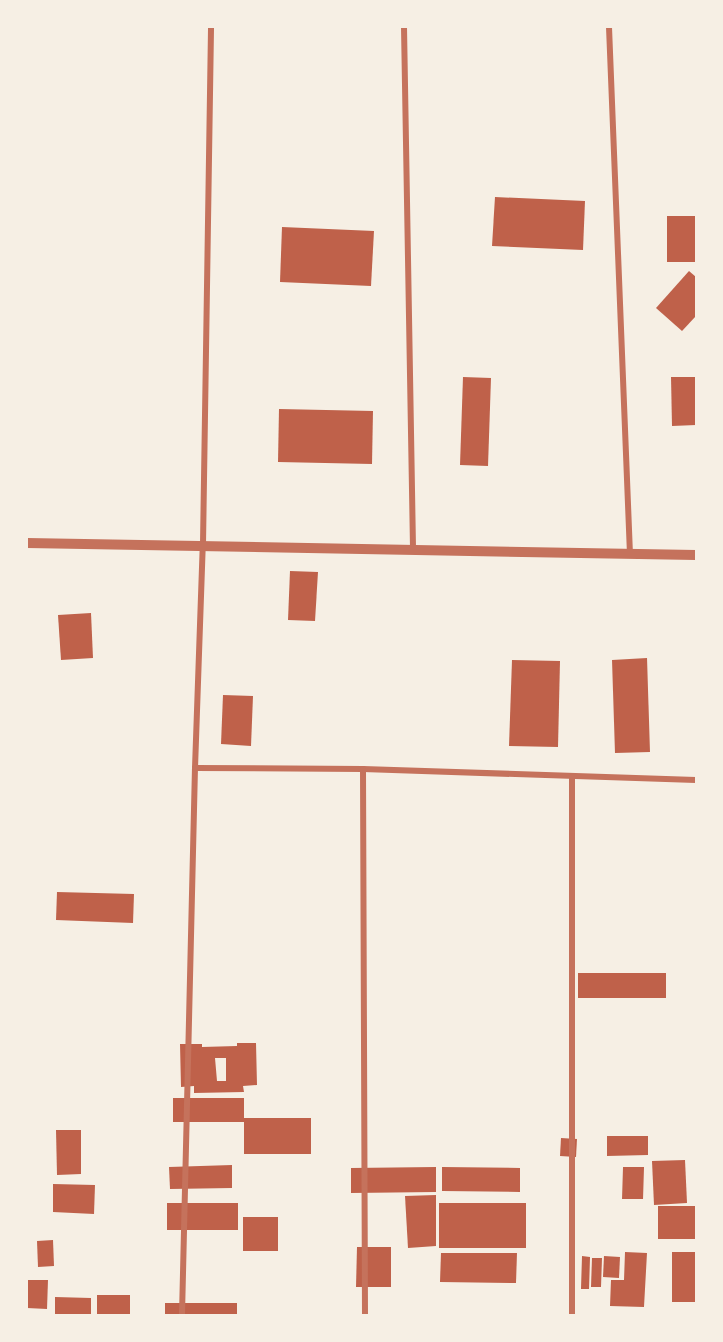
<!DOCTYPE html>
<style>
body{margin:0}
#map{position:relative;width:723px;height:1342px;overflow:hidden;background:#f6efe4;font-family:Rubik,sans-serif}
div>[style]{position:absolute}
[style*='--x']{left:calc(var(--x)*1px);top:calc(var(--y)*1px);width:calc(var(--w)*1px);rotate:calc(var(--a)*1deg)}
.building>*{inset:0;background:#bf614a}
.minor>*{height:6px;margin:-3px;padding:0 3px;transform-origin:3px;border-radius:3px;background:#c5725c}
.tertiary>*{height:10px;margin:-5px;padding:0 5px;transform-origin:5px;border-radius:5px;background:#c5725c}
span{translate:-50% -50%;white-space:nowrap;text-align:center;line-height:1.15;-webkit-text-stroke:4.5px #f6efe4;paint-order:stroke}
.frame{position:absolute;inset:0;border:28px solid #f6efe4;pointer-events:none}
</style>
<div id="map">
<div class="building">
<div style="clip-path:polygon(495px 197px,585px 201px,583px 250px,492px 246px)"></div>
<div style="clip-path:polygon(667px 216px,696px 216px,696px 262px,667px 262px)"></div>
<div style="clip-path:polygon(282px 227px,374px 231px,371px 286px,280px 282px)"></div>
<div style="clip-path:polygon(689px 271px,696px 277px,696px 316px,682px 331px,656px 308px)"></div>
<div style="clip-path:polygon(463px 377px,491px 378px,488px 466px,460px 465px)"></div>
<div style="clip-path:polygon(671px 377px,696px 377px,696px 425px,672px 426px)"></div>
<div style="clip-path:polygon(279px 409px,373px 411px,372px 464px,278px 462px)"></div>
<div style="clip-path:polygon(290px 571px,318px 572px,315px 621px,288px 620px)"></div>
<div style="clip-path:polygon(91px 613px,93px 658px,61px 660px,58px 615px)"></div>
<div style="clip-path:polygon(647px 658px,650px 752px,615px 753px,612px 660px)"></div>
<div style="clip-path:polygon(512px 660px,560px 661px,558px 747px,509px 746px)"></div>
<div style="clip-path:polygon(223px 695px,253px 696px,251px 746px,221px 744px)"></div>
<div style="clip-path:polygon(57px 892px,134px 894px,133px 923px,56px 920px)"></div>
<div style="clip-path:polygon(578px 973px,666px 973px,666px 998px,578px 998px)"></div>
<div style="clip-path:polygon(evenodd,237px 1043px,256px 1043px,257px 1085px,243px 1086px,244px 1092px,194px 1093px,194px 1086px,181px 1087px,180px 1044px,202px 1044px,202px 1047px,237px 1046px,237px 1043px,215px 1058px,226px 1058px,226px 1081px,217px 1081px,215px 1058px)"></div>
<div style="clip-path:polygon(173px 1098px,244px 1098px,244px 1118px,311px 1118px,311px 1154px,244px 1154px,244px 1122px,173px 1122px)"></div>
<div style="clip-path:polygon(56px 1130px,81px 1130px,81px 1174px,57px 1175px)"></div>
<div style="clip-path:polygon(607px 1136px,648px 1136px,648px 1155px,607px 1156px)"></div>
<div style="clip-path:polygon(561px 1138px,577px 1139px,576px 1157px,560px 1156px)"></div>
<div style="clip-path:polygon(685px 1160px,687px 1203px,654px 1205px,652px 1161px)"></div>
<div style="clip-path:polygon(232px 1165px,232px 1188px,170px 1189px,169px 1167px)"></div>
<div style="clip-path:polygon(436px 1167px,436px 1192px,351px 1193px,351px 1168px)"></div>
<div style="clip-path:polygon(442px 1167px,520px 1168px,520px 1192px,442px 1191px)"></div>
<div style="clip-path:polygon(623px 1167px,644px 1167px,643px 1199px,622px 1199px)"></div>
<div style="clip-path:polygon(53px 1184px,95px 1185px,94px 1214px,53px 1212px)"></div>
<div style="clip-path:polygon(436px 1195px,436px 1246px,408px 1248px,405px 1196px)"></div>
<div style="clip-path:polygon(167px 1203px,238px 1203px,238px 1230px,167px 1230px)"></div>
<div style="clip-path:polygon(439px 1203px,526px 1203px,526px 1248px,439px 1248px)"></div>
<div style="clip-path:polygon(658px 1206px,696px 1206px,696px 1239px,658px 1239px)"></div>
<div style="clip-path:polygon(243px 1217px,278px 1217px,278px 1251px,243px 1251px)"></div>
<div style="clip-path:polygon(53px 1240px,54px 1266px,38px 1267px,37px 1241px)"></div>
<div style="clip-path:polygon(357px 1247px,391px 1247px,391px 1287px,356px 1287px)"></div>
<div style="clip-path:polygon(625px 1252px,647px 1253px,644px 1307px,610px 1306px,611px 1280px,624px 1280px)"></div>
<div style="clip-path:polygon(672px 1252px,696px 1252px,696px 1302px,672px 1302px)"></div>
<div style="clip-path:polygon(441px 1253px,517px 1253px,516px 1283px,440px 1282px)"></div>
<div style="clip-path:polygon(582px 1256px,590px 1257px,589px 1289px,581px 1289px)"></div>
<div style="clip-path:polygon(604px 1256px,620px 1257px,619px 1278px,603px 1277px)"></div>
<div style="clip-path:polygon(592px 1258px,602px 1258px,601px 1287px,591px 1287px)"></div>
<div style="clip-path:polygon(27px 1280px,48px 1280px,47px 1309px,27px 1308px)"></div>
<div style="clip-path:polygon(97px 1295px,130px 1295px,130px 1315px,97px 1315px)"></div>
<div style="clip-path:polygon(55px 1297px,91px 1298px,91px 1315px,55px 1315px)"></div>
<div style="clip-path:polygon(165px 1303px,237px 1303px,237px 1315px,165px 1315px)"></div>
</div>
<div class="minor">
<div style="--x:404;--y:27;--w:521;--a:89.01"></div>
<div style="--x:609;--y:27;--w:527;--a:87.72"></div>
<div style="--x:195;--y:768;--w:168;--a:0.3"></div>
<div style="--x:363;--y:769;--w:333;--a:1.9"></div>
<div style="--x:363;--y:769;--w:546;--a:89.79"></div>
<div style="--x:572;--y:777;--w:538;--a:90"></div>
<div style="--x:182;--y:1315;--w:547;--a:-88.64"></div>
<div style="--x:195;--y:768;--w:224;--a:-88"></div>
<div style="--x:203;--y:544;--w:517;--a:-89.11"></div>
</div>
<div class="tertiary">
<div style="--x:27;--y:543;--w:669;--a:1.03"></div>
</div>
<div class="frame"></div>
</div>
